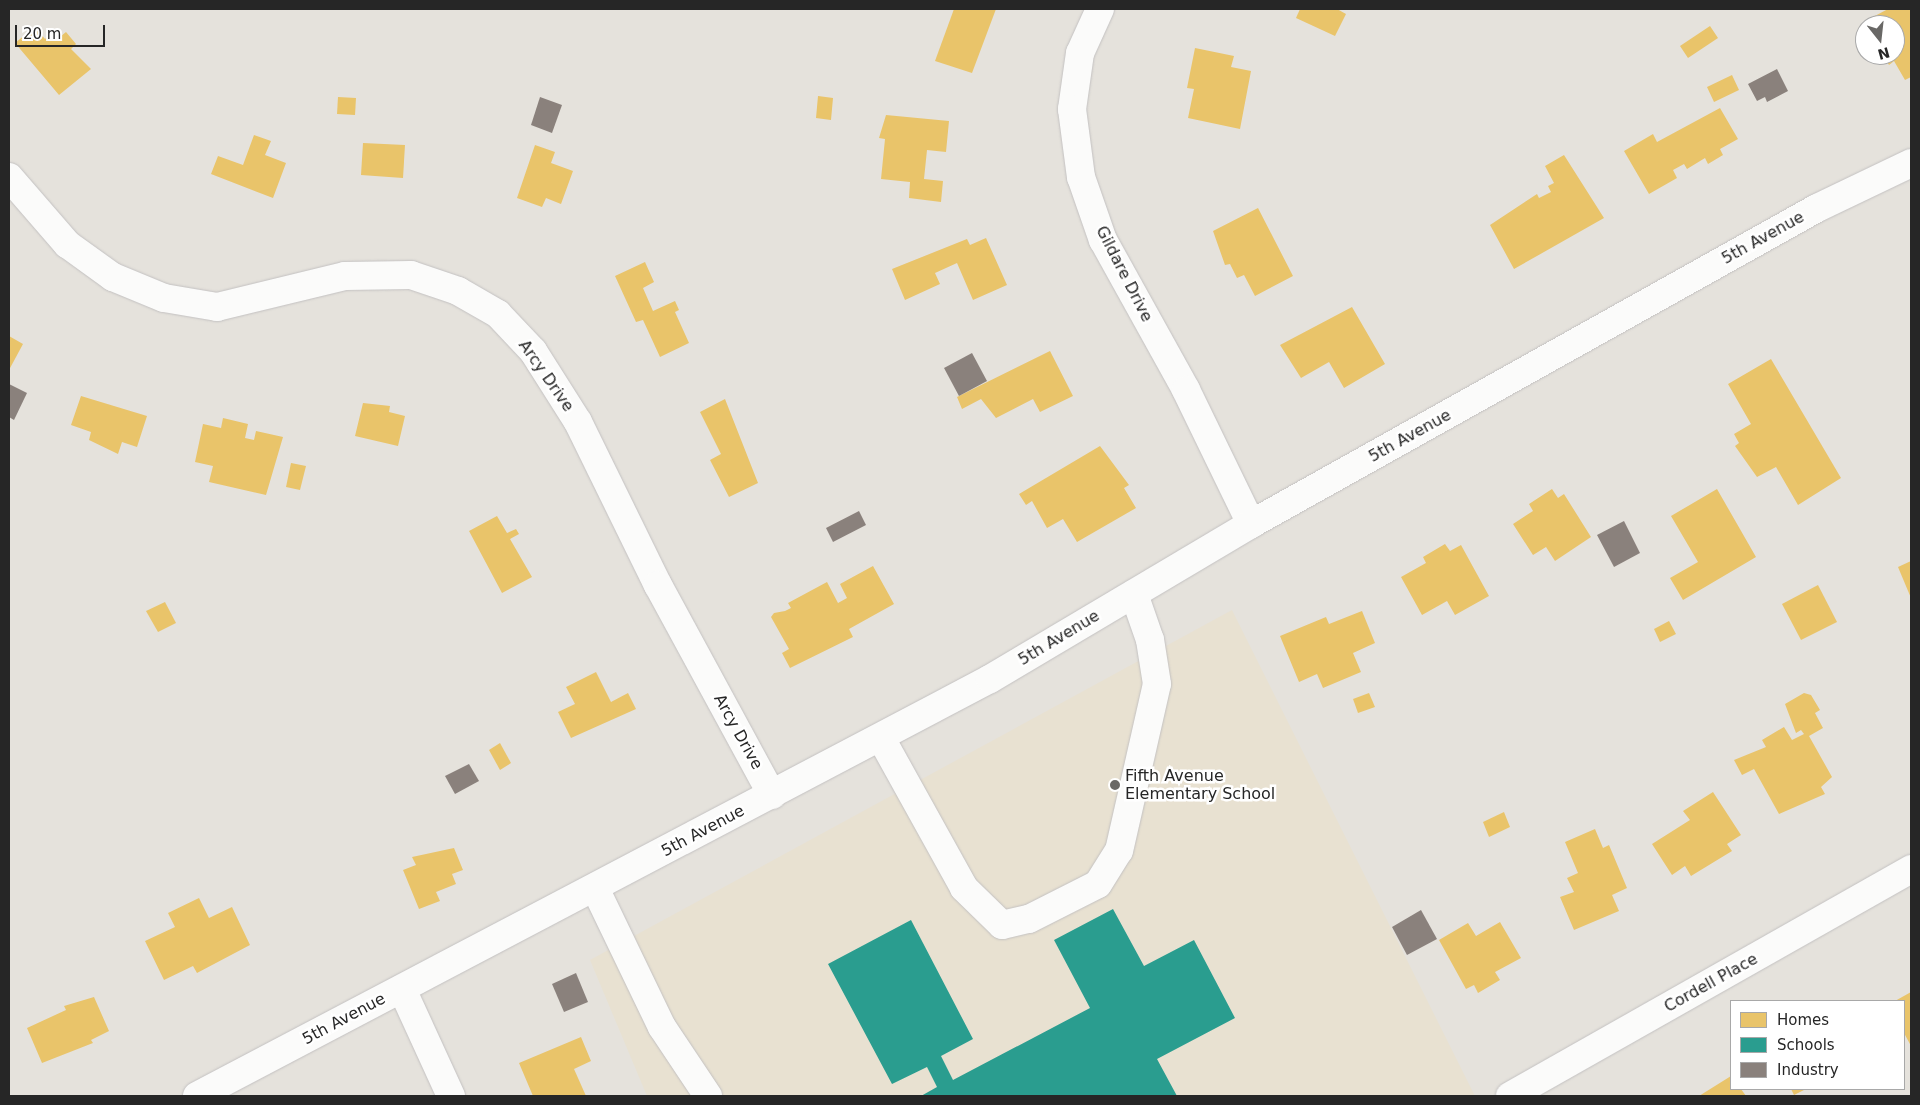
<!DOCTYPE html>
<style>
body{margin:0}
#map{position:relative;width:1920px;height:1105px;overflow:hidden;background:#e5e2dc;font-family:"DejaVu Sans",sans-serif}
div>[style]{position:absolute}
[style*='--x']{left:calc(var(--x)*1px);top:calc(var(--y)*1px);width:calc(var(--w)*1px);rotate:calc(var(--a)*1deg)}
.education>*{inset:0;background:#e8e1d1}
.homes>*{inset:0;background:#e9c46a}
.schools>*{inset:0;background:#2a9d8f}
.industry>*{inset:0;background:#8a817c}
.roads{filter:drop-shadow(0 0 1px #c3c1c1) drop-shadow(0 0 1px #c3c1c1)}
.minor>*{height:28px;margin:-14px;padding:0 14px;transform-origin:14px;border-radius:14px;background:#fbfbfa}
.dots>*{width:14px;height:14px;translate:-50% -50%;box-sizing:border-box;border:2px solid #fff;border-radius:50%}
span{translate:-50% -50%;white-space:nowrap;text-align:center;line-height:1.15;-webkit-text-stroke:5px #fff;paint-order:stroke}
.street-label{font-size:16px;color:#262626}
.poi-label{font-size:16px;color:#262626}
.left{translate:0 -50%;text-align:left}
.frame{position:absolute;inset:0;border:10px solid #262626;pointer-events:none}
.legend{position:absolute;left:1730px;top:1000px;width:175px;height:90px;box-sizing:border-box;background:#fff;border:1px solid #a8a8a8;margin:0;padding:6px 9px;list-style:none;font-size:15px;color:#262626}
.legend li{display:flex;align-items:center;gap:10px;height:25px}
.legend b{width:25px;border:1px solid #a8a8a8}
.north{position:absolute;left:1855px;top:15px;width:50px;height:50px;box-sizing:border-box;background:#fff;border:1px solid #a8a8a8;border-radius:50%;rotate:164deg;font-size:14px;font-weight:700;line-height:20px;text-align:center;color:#262626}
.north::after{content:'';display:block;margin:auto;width:18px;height:22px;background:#696866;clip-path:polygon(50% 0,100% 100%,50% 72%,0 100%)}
.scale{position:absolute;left:15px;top:25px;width:90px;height:22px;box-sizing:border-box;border:2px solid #262626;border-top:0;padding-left:6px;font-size:15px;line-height:18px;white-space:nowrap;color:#262626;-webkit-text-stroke:4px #fff;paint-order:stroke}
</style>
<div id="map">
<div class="education">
<div style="clip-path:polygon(1232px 610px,1475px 1096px,647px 1096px,590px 960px)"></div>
</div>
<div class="homes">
<div style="clip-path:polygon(954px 9px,996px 9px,972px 73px,935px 61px)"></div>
<div style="clip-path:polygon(1300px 9px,1337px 9px,1346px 14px,1335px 36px,1296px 18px)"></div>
<div style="clip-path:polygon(1888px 9px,1911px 9px,1911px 77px,1905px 80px,1894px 61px,1889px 65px,1883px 55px,1895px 55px,1895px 25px,1875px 25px,1871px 18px)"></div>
<div style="clip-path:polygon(1710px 26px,1718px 38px,1688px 58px,1680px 46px)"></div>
<div style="clip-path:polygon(35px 27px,45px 39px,50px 35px,55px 41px,66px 32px,76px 44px,71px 49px,91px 69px,59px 95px,15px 43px)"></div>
<div style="clip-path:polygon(1195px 48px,1234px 56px,1231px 67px,1251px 71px,1240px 129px,1188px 118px,1194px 89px,1187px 88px)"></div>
<div style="clip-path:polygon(1732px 75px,1739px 90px,1714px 102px,1707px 87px)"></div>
<div style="clip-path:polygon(818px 96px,833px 98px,831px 120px,816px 118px)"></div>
<div style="clip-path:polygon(338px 97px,356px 98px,355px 115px,337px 114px)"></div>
<div style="clip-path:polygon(1720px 108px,1738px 139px,1720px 149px,1723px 155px,1708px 164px,1705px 158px,1687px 169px,1684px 164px,1673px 170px,1677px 178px,1649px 194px,1624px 151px,1653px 134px,1657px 142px)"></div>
<div style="clip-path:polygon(886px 115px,949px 121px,946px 152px,927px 150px,924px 179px,943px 181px,941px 202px,909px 198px,910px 182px,881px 179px,885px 139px,879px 138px)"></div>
<div style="clip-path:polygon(254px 135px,271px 141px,265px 155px,286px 163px,273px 198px,211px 174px,218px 156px,243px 165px)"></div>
<div style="clip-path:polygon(363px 143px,405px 145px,403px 178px,361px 175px)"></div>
<div style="clip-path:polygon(535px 145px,555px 152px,551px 163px,573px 171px,561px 204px,546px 198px,542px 207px,517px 198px)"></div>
<div style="clip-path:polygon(1564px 155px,1604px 218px,1514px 269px,1490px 225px,1537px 194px,1539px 198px,1551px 192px,1548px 186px,1554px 183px,1545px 166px)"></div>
<div style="clip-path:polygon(1258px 208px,1293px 276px,1255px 296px,1244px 275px,1237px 278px,1230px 264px,1225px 265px,1213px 231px)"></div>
<div style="clip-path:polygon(986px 238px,1007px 285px,973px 300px,957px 263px,935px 273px,940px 284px,905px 300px,892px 269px,967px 239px,970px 245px)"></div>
<div style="clip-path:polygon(645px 262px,654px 282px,643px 288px,653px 311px,675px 301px,679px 310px,675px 312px,689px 343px,660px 357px,643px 320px,636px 322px,615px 276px)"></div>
<div style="clip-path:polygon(1352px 307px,1385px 364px,1344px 388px,1329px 362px,1301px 378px,1280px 345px)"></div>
<div style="clip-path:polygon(9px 336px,23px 344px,9px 370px)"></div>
<div style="clip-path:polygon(1050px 351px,1073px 396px,1040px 412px,1033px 399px,996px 418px,981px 399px,962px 409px,957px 397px)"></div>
<div style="clip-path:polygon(1771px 359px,1841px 478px,1798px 505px,1776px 467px,1757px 477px,1735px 446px,1739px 443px,1734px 434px,1751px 424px,1728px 384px)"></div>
<div style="clip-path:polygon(81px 396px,147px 416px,137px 447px,122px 442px,118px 454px,89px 440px,91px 432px,71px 425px)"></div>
<div style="clip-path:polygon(725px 399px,758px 483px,729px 497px,710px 460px,721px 454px,700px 412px)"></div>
<div style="clip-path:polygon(363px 403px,390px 406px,389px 412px,405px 416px,398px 446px,355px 436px)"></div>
<div style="clip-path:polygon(223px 418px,248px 424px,245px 438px,254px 440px,256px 431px,283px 437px,266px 495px,209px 482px,213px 466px,195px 462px,203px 424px,221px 428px)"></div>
<div style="clip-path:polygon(1100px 446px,1129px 485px,1124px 488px,1136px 508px,1077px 542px,1063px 519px,1047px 528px,1032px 501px,1026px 505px,1019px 494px)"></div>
<div style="clip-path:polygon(291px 463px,306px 466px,300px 490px,286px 487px)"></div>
<div style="clip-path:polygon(1552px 489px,1558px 498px,1564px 494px,1591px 537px,1555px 561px,1546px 547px,1533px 555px,1513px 524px,1533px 511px,1529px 504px)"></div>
<div style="clip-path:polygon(1717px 489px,1756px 557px,1683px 600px,1670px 578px,1698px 562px,1671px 516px)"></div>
<div style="clip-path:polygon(497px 516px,507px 533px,516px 529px,519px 534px,510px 539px,532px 577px,502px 593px,469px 531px)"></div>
<div style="clip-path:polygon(1445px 544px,1450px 551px,1461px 545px,1489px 596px,1455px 615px,1447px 601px,1422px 615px,1401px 577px,1426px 563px,1423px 557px)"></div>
<div style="clip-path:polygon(1911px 561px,1911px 598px,1898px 567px)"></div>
<div style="clip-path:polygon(873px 566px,894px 604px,849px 629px,853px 637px,790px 668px,782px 653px,789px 649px,771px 617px,774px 613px,785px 611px,791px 608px,788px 603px,827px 582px,838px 603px,847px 598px,840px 584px)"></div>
<div style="clip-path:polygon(1818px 585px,1837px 622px,1801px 640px,1782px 604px)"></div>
<div style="clip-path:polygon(165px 602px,176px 623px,158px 632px,146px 611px)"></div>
<div style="clip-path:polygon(1362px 611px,1375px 643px,1353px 653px,1361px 672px,1323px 688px,1317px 674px,1299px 682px,1280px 636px,1326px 617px,1329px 624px)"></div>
<div style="clip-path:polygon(1669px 621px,1676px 634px,1660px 642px,1654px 629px)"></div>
<div style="clip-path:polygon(596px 672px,611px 702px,628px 693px,636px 709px,571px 738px,558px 712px,575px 704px,566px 687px)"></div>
<div style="clip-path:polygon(1369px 693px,1375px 707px,1358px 713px,1353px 699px)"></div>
<div style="clip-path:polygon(1804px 693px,1811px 695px,1820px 710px,1815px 713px,1823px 728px,1809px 736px,1832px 777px,1821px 787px,1825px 794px,1779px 814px,1754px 769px,1742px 775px,1734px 760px,1766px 747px,1762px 740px,1784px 727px,1792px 740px,1804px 734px,1801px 730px,1796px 733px,1785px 704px)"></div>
<div style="clip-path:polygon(500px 743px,511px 763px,500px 770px,489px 750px)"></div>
<div style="clip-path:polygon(1713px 792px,1741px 835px,1727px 844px,1732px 851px,1691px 876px,1685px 866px,1672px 875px,1652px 844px,1690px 820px,1683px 811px)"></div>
<div style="clip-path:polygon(1504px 812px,1510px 827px,1489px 837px,1483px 822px)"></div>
<div style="clip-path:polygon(1595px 829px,1603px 848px,1609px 845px,1627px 888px,1612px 895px,1619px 911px,1574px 930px,1560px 897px,1574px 892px,1567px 878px,1578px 873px,1565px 842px)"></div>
<div style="clip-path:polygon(454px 848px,463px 870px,452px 874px,456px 884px,436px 892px,440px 901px,419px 909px,403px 870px,416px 865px,412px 857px)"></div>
<div style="clip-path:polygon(199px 898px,209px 918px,232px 907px,250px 945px,197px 973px,193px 966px,164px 980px,145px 941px,175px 927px,168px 913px)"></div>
<div style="clip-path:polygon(1500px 922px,1521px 958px,1495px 972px,1500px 980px,1478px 993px,1474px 985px,1466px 989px,1439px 940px,1468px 923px,1476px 936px)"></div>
<div style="clip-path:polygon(1911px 992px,1911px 1046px,1904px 1033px,1904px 1001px,1895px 1001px)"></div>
<div style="clip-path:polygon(94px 997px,109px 1031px,91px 1040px,93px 1043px,42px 1063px,27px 1028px,66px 1010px,64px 1006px)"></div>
<div style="clip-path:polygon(581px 1037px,591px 1061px,574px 1069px,586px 1096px,533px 1096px,519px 1063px)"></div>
<div style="clip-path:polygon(1731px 1076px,1731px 1089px,1741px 1089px,1746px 1096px,1699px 1096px)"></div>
<div style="clip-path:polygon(1791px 1089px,1806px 1089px,1794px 1095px)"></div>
</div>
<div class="schools">
<div style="clip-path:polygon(1113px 909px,1144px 966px,1194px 940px,1235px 1018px,1157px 1059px,1177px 1096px,921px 1096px,937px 1087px,927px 1067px,892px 1084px,828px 964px,911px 920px,973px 1039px,941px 1056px,953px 1080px,1090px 1008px,1054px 940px)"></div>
</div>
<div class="industry">
<div style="clip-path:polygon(1777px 69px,1788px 91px,1767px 102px,1765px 97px,1757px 101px,1748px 84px)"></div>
<div style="clip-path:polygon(540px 97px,562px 105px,552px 133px,531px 125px)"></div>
<div style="clip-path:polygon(972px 353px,987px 381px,959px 396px,944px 368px)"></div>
<div style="clip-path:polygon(9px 384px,27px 393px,14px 420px,9px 417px)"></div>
<div style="clip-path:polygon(859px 511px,866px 525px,833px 542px,826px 528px)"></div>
<div style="clip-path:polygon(1624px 521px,1640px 553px,1614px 567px,1597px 535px)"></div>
<div style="clip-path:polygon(469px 764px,479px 781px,455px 794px,445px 776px)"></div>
<div style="clip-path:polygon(1421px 910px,1437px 939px,1407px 955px,1392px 927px)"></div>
<div style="clip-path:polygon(576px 973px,588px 1002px,564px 1012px,552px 984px)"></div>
</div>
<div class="roads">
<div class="minor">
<div style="--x:1100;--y:9;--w:48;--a:114.4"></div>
<div style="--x:1080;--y:53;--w:57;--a:98.1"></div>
<div style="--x:1072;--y:109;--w:69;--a:82.5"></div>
<div style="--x:1081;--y:177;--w:67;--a:70.8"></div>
<div style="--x:1103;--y:240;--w:171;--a:61"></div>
<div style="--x:1186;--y:390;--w:149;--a:64.1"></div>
<div style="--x:9;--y:177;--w:89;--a:49.1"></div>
<div style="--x:67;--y:244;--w:57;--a:35.7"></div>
<div style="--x:113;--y:277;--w:55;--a:22.4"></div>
<div style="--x:164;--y:298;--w:54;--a:9.6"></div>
<div style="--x:217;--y:307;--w:132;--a:-13.6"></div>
<div style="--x:345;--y:276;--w:66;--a:-0.9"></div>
<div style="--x:411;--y:275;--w:50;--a:18.8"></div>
<div style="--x:458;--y:291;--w:46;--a:29.9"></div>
<div style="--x:498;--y:314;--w:51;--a:46.6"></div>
<div style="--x:533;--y:351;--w:84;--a:57.6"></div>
<div style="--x:578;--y:422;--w:182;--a:63.9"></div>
<div style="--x:658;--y:585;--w:239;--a:61.5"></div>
<div style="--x:881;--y:738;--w:171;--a:61"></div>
<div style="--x:964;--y:888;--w:53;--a:44.2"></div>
<div style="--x:1002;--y:925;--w:28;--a:-13"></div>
<div style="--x:1029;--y:919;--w:77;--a:-26.9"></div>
<div style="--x:1098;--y:884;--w:39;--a:-58"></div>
<div style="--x:1119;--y:851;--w:171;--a:-77.2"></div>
<div style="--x:1157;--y:684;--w:45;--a:-99"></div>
<div style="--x:1150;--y:640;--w:49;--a:-109.2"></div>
<div style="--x:595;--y:888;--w:154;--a:64.3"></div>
<div style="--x:662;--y:1027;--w:83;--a:56.3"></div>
<div style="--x:402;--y:989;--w:118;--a:65.4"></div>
<div style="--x:197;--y:1096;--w:896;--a:-27.74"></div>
<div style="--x:990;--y:679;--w:304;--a:-30.7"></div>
<div style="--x:1251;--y:524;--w:648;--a:-29.17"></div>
<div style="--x:1817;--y:208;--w:104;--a:-25.6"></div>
<div style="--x:1510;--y:1096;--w:461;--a:-29.5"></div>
</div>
</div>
<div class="dots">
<div style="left:1115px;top:785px;background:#696866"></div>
</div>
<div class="street-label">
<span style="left:1763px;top:238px;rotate:-29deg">5th Avenue</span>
<span style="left:1124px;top:274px;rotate:63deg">Gildare Drive</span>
<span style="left:546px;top:376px;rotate:55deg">Arcy Drive</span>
<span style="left:1410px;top:436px;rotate:-29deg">5th Avenue</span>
<span style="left:1059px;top:638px;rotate:-31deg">5th Avenue</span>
<span style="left:738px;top:732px;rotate:61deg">Arcy Drive</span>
<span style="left:703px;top:831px;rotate:-28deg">5th Avenue</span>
<span style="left:1711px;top:983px;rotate:-29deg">Cordell Place</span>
<span style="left:344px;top:1019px;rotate:-28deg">5th Avenue</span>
</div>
<div class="poi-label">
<span class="left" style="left:1125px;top:785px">Fifth Avenue<br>Elementary School</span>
</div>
<div class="frame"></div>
<ul class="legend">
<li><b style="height:14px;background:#e9c46a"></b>Homes</li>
<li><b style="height:14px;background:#2a9d8f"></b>Schools</li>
<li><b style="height:14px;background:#8a817c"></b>Industry</li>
</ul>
<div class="north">N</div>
<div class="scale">20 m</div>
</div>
